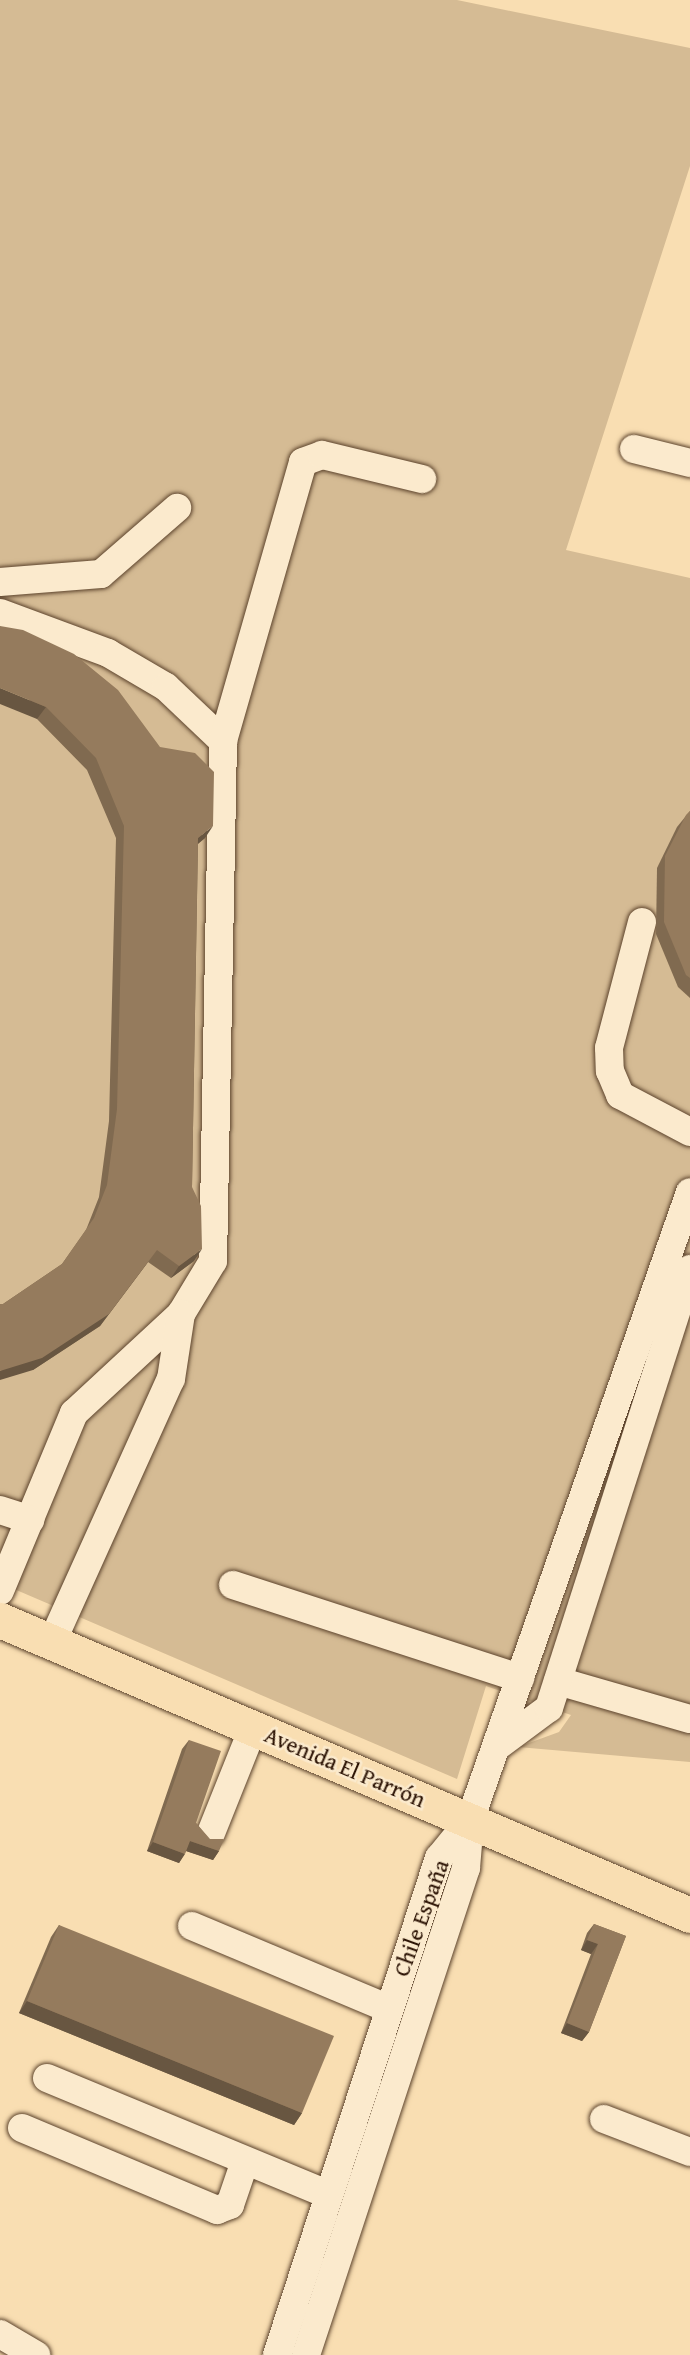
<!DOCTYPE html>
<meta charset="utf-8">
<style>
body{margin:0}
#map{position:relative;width:690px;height:2355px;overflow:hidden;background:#f9deb2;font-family:"Gentium Book Plus",serif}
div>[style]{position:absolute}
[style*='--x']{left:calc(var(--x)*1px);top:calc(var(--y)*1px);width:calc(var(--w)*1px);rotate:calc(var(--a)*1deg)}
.green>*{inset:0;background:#d5bb94}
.roads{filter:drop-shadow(0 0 2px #5c432c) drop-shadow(0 0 2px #5c432c)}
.minor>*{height:28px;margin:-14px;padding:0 14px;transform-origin:14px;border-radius:14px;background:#fbeacd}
.major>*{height:35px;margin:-17.5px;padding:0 17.5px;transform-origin:17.5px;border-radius:17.5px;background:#f9deb2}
.wall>*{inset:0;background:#806a50}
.shaded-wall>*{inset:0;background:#685641}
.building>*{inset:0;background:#957b5d}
span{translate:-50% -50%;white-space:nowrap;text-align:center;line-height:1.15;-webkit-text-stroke:5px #fbeacd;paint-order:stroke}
.street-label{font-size:23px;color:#280f00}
</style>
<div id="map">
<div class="green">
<div style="clip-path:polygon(0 0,457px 0,690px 48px,690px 166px,566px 550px,690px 578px,690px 1762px,518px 1747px,559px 1732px,571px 1715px,486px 1686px,457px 1779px,0 1583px)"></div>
</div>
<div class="roads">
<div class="minor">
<div style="--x:634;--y:449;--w:58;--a:14"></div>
<div style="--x:0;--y:582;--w:101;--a:-4.5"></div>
<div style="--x:101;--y:574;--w:101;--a:-41"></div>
<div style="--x:0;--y:613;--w:115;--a:20.3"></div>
<div style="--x:108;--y:653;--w:67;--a:30.4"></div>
<div style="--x:166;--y:687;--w:79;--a:43.5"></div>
<div style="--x:223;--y:741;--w:520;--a:91.1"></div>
<div style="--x:213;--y:1261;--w:62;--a:121.1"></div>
<div style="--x:181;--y:1314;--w:146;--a:137.2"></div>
<div style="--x:74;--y:1413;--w:193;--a:112.6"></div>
<div style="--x:223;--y:741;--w:290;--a:-74"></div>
<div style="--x:303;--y:462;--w:20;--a:-20"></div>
<div style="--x:322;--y:455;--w:103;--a:13.5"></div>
<div style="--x:642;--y:922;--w:130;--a:104.7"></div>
<div style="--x:609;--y:1048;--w:23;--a:88"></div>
<div style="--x:610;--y:1071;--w:26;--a:67"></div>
<div style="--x:620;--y:1095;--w:79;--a:27.9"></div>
<div style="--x:0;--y:1510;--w:32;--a:18"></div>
<div style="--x:233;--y:1585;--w:302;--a:18"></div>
<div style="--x:52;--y:1642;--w:289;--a:-65.7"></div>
<div style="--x:171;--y:1379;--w:66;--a:-81.3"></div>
<div style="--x:558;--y:1681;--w:137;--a:16.1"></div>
<div style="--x:499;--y:1745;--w:62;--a:-36.5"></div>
<div style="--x:549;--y:1708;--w:461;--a:-72.2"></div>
<div style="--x:211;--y:1833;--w:113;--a:-68.2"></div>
<div style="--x:192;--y:1926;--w:214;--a:22.8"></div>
<div style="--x:47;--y:2078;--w:305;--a:22.5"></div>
<div style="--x:604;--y:2119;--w:92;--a:21"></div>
<div style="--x:22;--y:2128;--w:212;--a:22.8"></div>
<div style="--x:217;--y:2210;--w:14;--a:-21"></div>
<div style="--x:230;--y:2205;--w:43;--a:-71.1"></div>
<div style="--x:0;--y:2334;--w:42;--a:30.3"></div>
<div style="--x:277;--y:2355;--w:523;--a:-71.95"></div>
<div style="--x:439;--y:1858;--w:49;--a:-50.8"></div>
<div style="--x:306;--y:2355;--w:513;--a:-71.81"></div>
<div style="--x:466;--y:1868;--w:48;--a:-85.2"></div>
<div style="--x:470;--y:1820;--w:665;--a:-70.69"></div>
</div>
<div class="major">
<div style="--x:0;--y:1620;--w:750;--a:23.15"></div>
</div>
</div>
<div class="wall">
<div style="clip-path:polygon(0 626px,205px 838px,198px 844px,192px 1187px,194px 1261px,171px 1278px,148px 1262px,100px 1326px,33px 1370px,3px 1304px,62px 1264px,86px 1230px,99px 1197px,109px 1121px,116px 838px,87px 770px,37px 719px)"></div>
<div style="clip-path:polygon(690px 811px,690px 998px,678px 987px,656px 934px,657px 868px,677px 827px)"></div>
<div style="clip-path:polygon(189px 1740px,196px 1823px,219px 1851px,213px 1860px,186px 1851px,179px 1863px,147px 1851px,182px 1749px)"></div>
<div style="clip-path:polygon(594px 1924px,626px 1936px,589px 2032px,582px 2041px,561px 2033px,591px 1954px,581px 1950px,587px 1933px)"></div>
<div style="clip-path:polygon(59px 1925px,302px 2113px,294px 2125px,19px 2013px,51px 1937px)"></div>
</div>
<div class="shaded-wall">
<div style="clip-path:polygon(0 688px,46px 707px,37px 719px,0 704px)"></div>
<div style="clip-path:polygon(213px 826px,205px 838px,190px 850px,198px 838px)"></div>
<div style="clip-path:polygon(202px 1249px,194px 1261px,171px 1278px,179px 1266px)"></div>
<div style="clip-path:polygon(148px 1262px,100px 1326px,33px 1370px,0 1380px,0 1371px)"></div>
<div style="clip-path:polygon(190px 1841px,219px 1851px,213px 1860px,183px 1850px)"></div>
<div style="clip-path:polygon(153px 1842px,185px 1854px,179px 1863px,147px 1851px)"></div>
<div style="clip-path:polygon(587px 1940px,598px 1944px,591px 1954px,581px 1950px)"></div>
<div style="clip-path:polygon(27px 2001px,302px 2113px,294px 2125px,19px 2013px)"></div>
<div style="clip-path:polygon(567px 2023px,589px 2032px,582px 2041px,561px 2033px)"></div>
</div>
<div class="building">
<div style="clip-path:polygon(0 626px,23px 630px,74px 654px,118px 690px,160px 747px,195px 753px,214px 772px,213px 826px,198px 838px,192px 1187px,201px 1206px,202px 1249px,179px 1266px,157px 1250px,109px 1314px,42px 1358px,0 1371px,0 1304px,3px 1304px,62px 1264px,94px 1218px,107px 1185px,117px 1109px,124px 826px,96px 758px,46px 707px,0 688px)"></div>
<div style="clip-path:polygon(690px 811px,690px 978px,686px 975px,664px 922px,665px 856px,686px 815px)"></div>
<div style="clip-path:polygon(189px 1740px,221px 1751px,196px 1823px,210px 1839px,224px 1839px,219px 1851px,190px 1841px,185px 1854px,153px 1842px)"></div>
<div style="clip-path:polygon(594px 1924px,626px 1936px,589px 2032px,567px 2023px,598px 1944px,587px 1940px)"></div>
<div style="clip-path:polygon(59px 1925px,334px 2036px,302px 2113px,27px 2001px)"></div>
</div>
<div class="street-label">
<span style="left:345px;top:1767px;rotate:23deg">Avenida El Parrón</span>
<span style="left:421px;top:1918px;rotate:-70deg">Chile España</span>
</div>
</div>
